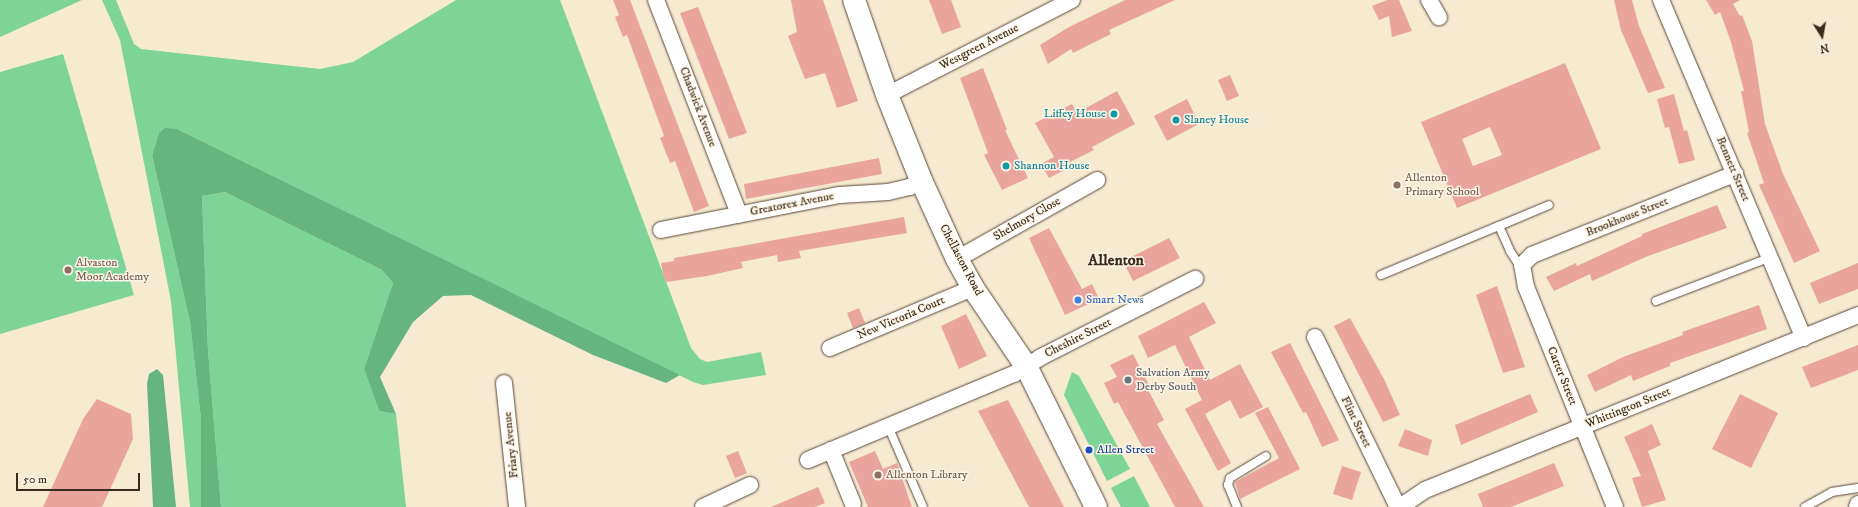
<!DOCTYPE html>
<style>
body{margin:0}
#map{position:relative;width:1858px;height:507px;overflow:hidden;background:#f6ead1;font-family:"IM FELL DW Pica",serif}
div>[style]{position:absolute}
[style*='--x']{left:calc(var(--x)*1px);top:calc(var(--y)*1px);width:calc(var(--w)*1px);rotate:calc(var(--a)*1deg)}
.green>*{inset:0;background:#7ed396}
.forest>*{inset:0;background:#66b57f}
.building>*{inset:0;background:#e9a59d}
.roads{filter:drop-shadow(0 0 1px #574739) drop-shadow(0 0 1px #574739)}
.lane>*{height:8px;margin:-4px;padding:0 4px;transform-origin:4px;border-radius:4px;background:#fff}
.street>*{height:16px;margin:-8px;padding:0 8px;transform-origin:8px;border-radius:8px;background:#fff}
.primary>*{height:22px;margin:-11px;padding:0 11px;transform-origin:11px;border-radius:11px;background:#fff}
.dots>*{width:11px;height:11px;translate:-50% -50%;box-sizing:border-box;border:2px solid #fcf5e5;border-radius:50%}
span{translate:-50% -50%;white-space:nowrap;text-align:center;line-height:1.15;-webkit-text-stroke:3px #fcf5e5;paint-order:stroke}
.street-label{font-size:12px;color:#3b2a1e}
.culture-label{font-size:12px;color:#0d838f}
.right{translate:-100% -50%;text-align:right}
.left{translate:0 -50%;text-align:left}
.education-label{font-size:12px;color:#785e54}
.shop-label{font-size:12px;color:#366cbe}
.worship-label{font-size:12px;color:#5b616d}
.transit-label{font-size:12px;color:#164399}
.district-label{font-size:16px;color:#3b2a1e;font-weight:700}
.north{position:absolute;left:1802px;top:16px;width:40px;height:40px;-webkit-text-stroke:3px #fcf5e5;paint-order:stroke;rotate:169deg;font-size:11px;font-weight:700;line-height:16px;text-align:center;color:#3b2a1e}
.north::after{content:'';display:block;margin:auto;width:14px;height:18px;background:#3b2a1e;clip-path:polygon(50% 0,100% 100%,50% 72%,0 100%)}
.scale{position:absolute;left:16px;top:473px;width:124px;height:18px;box-sizing:border-box;border:2px solid #3b2a1e;border-top:0;padding-left:5px;font-size:12px;line-height:14px;white-space:nowrap;color:#3b2a1e;-webkit-text-stroke:3px #fcf5e5;paint-order:stroke}
</style>
<div id="map">
<div class="green">
<div style="clip-path:polygon(0 0,82px 0,0 37px)"></div>
<div style="clip-path:polygon(102px 0,116px 0,134px 44px,141px 49px,320px 69px,353px 62px,456px 0,560px 0,691px 348px,700px 359px,707px 362px,761px 352px,766px 375px,703px 385px,693px 382px,177px 129px,159px 133px,152px 155px,190px 322px,201px 419px,201px 507px,190px 507px,171px 301px,120px 40px)"></div>
<div style="clip-path:polygon(63px 54px,134px 295px,0 334px,0 72px)"></div>
<div style="clip-path:polygon(225px 192px,382px 270px,393px 283px,364px 369px,379px 411px,396px 414px,406px 507px,221px 507px,208px 350px,202px 196px)"></div>
<div style="clip-path:polygon(1072px 372px,1079px 376px,1130px 469px,1107px 481px,1064px 395px)"></div>
<div style="clip-path:polygon(1134px 476px,1150px 507px,1121px 507px,1111px 488px)"></div>
</div>
<div class="forest">
<div style="clip-path:polygon(165px 128px,177px 129px,680px 375px,666px 383px,593px 355px,471px 295px,443px 296px,413px 322px,380px 377px,396px 414px,379px 411px,364px 369px,393px 283px,382px 270px,225px 192px,202px 196px,208px 350px,221px 507px,201px 507px,201px 419px,190px 322px,152px 155px,159px 133px)"></div>
<div style="clip-path:polygon(157px 369px,163px 375px,176px 507px,153px 507px,147px 384px,149px 374px)"></div>
</div>
<div class="building">
<div style="clip-path:polygon(613px 0,630px 0,709px 206px,694px 212px,675px 161px,670px 163px,660px 138px,664px 136px,641px 73px,627px 35px,623px 37px,615px 17px,619px 15px)"></div>
<div style="clip-path:polygon(791px 0,823px 0,858px 101px,837px 108px,825px 73px,805px 79px,788px 36px,797px 32px)"></div>
<div style="clip-path:polygon(929px 0,951px 0,961px 27px,942px 34px)"></div>
<div style="clip-path:polygon(1125px 0,1175px 0,1109px 30px,1111px 34px,1073px 53px,1071px 49px,1048px 64px,1040px 45px,1069px 27px)"></div>
<div style="clip-path:polygon(1387px 0,1399px 0,1412px 31px,1392px 37px,1389px 16px,1379px 20px,1372px 6px)"></div>
<div style="clip-path:polygon(1614px 0,1632px 0,1639px 26px,1665px 88px,1648px 93px,1621px 30px)"></div>
<div style="clip-path:polygon(1706px 0,1740px 0,1733px 4px,1740px 16px,1742px 15px,1752px 41px,1765px 124px,1783px 174px,1820px 251px,1794px 263px,1759px 185px,1764px 183px,1747px 133px,1749px 132px,1741px 91px,1744px 91px,1731px 42px,1720px 12px,1715px 15px)"></div>
<div style="clip-path:polygon(698px 7px,747px 133px,729px 139px,680px 13px)"></div>
<div style="clip-path:polygon(evenodd,1565px 63px,1601px 149px,1457px 208px,1421px 122px,1565px 63px,1490px 127px,1502px 155px,1473px 166px,1462px 139px,1490px 127px)"></div>
<div style="clip-path:polygon(983px 68px,1007px 130px,1005px 130px,1028px 178px,1002px 190px,984px 155px,988px 153px,960px 78px)"></div>
<div style="clip-path:polygon(1230px 75px,1239px 96px,1227px 101px,1218px 80px)"></div>
<div style="clip-path:polygon(1117px 91px,1135px 124px,1092px 147px,1094px 150px,1070px 162px,1072px 166px,1049px 178px,1041px 164px,1054px 157px,1035px 123px,1072px 104px,1077px 113px)"></div>
<div style="clip-path:polygon(1674px 94px,1684px 131px,1687px 130px,1695px 160px,1679px 164px,1669px 127px,1665px 128px,1657px 99px)"></div>
<div style="clip-path:polygon(1187px 99px,1199px 124px,1167px 141px,1154px 116px)"></div>
<div style="clip-path:polygon(879px 158px,882px 174px,746px 199px,744px 184px)"></div>
<div style="clip-path:polygon(1717px 205px,1727px 228px,1648px 256px,1592px 281px,1590px 274px,1554px 291px,1546px 277px,1576px 263px,1577px 266px,1642px 236px,1642px 234px)"></div>
<div style="clip-path:polygon(904px 217px,907px 233px,799px 251px,801px 258px,778px 262px,777px 255px,741px 262px,743px 268px,707px 276px,666px 282px,663px 274px,661px 263px,674px 261px,674px 258px)"></div>
<div style="clip-path:polygon(1049px 228px,1082px 289px,1092px 284px,1099px 299px,1065px 315px,1029px 238px)"></div>
<div style="clip-path:polygon(1169px 238px,1180px 258px,1133px 281px,1123px 261px)"></div>
<div style="clip-path:polygon(1858px 263px,1858px 289px,1819px 304px,1810px 283px)"></div>
<div style="clip-path:polygon(1497px 286px,1525px 367px,1503px 373px,1476px 295px)"></div>
<div style="clip-path:polygon(1204px 302px,1216px 323px,1189px 337px,1210px 380px,1240px 364px,1263px 407px,1240px 419px,1230px 400px,1205px 414px,1231px 463px,1218px 471px,1185px 409px,1202px 400px,1175px 345px,1148px 358px,1138px 336px)"></div>
<div style="clip-path:polygon(1759px 305px,1767px 329px,1670px 363px,1670px 366px,1633px 381px,1631px 375px,1595px 392px,1587px 375px,1623px 357px,1683px 335px,1682px 332px)"></div>
<div style="clip-path:polygon(859px 308px,865px 323px,853px 328px,847px 313px)"></div>
<div style="clip-path:polygon(966px 314px,987px 356px,959px 369px,941px 326px)"></div>
<div style="clip-path:polygon(1350px 318px,1384px 379px,1400px 415px,1383px 422px,1334px 326px)"></div>
<div style="clip-path:polygon(1290px 343px,1339px 440px,1322px 447px,1306px 412px,1303px 413px,1271px 352px)"></div>
<div style="clip-path:polygon(1858px 345px,1858px 370px,1811px 388px,1802px 367px)"></div>
<div style="clip-path:polygon(1133px 354px,1150px 387px,1147px 388px,1164px 420px,1157px 424px,1204px 507px,1175px 507px,1136px 435px,1118px 402px,1114px 404px,1104px 383px,1117px 377px,1110px 365px)"></div>
<div style="clip-path:polygon(1530px 394px,1538px 412px,1461px 445px,1455px 425px)"></div>
<div style="clip-path:polygon(1740px 394px,1778px 413px,1751px 468px,1712px 449px)"></div>
<div style="clip-path:polygon(97px 399px,131px 414px,133px 439px,102px 507px,43px 507px,83px 419px)"></div>
<div style="clip-path:polygon(1008px 400px,1064px 507px,1029px 507px,978px 411px)"></div>
<div style="clip-path:polygon(1268px 407px,1300px 469px,1240px 499px,1235px 482px,1279px 458px,1255px 413px)"></div>
<div style="clip-path:polygon(1652px 424px,1661px 445px,1648px 451px,1666px 500px,1642px 507px,1632px 478px,1641px 476px,1624px 437px)"></div>
<div style="clip-path:polygon(1405px 429px,1432px 440px,1428px 456px,1398px 446px)"></div>
<div style="clip-path:polygon(738px 451px,747px 473px,735px 478px,726px 456px)"></div>
<div style="clip-path:polygon(875px 451px,883px 469px,897px 463px,912px 507px,868px 507px,849px 462px)"></div>
<div style="clip-path:polygon(1554px 463px,1564px 486px,1511px 507px,1483px 507px,1478px 494px)"></div>
<div style="clip-path:polygon(1342px 466px,1361px 472px,1352px 500px,1333px 494px)"></div>
<div style="clip-path:polygon(818px 487px,825px 503px,815px 507px,771px 507px)"></div>
</div>
<div class="roads">
<div class="lane">
<div style="--x:1499;--y:226;--w:54;--a:-22.8"></div>
<div style="--x:1381;--y:275;--w:128;--a:-22.6"></div>
<div style="--x:1499;--y:226;--w:27;--a:66"></div>
<div style="--x:1510;--y:251;--w:20;--a:57"></div>
<div style="--x:1656;--y:301;--w:123;--a:-20.9"></div>
<div style="--x:888;--y:426;--w:88;--a:66.6"></div>
<div style="--x:1237;--y:507;--w:24;--a:-112"></div>
<div style="--x:1228;--y:485;--w:7;--a:-74"></div>
<div style="--x:1230;--y:478;--w:42;--a:-31.4"></div>
<div style="--x:1805;--y:507;--w:31;--a:-29"></div>
<div style="--x:1832;--y:492;--w:26;--a:-9"></div>
</div>
<div class="street">
<div style="--x:656;--y:0;--w:230;--a:68.8"></div>
<div style="--x:1429;--y:0;--w:20;--a:60"></div>
<div style="--x:1661;--y:0;--w:367;--a:67.1"></div>
<div style="--x:887;--y:95;--w:208;--a:-27.2"></div>
<div style="--x:661;--y:230;--w:182;--a:-11.1"></div>
<div style="--x:840;--y:195;--w:48;--a:-3.6"></div>
<div style="--x:888;--y:192;--w:23;--a:-13"></div>
<div style="--x:910;--y:187;--w:13;--a:-32"></div>
<div style="--x:957;--y:259;--w:161;--a:-29.4"></div>
<div style="--x:1315;--y:337;--w:189;--a:64"></div>
<div style="--x:830;--y:348;--w:155;--a:-22.8"></div>
<div style="--x:504;--y:383;--w:125;--a:84"></div>
<div style="--x:831;--y:450;--w:58;--a:67.8"></div>
<div style="--x:808;--y:460;--w:223;--a:-22.7"></div>
<div style="--x:1014;--y:374;--w:32;--a:-32"></div>
<div style="--x:1041;--y:357;--w:173;--a:-26.9"></div>
<div style="--x:703;--y:507;--w:52;--a:-25.1"></div>
<div style="--x:1400;--y:507;--w:30;--a:-34"></div>
<div style="--x:1425;--y:490;--w:467;--a:-22"></div>
<div style="--x:1615;--y:507;--w:237;--a:-112"></div>
<div style="--x:1526;--y:287;--w:22;--a:-100"></div>
<div style="--x:1522;--y:265;--w:14;--a:-45"></div>
<div style="--x:1532;--y:255;--w:219;--a:-21.8"></div>
<div style="--x:1857;--y:507;--w:3;--a:-72"></div>
</div>
<div class="primary">
<div style="--x:854;--y:0;--w:101;--a:70.8"></div>
<div style="--x:887;--y:95;--w:92;--a:68.2"></div>
<div style="--x:921;--y:180;--w:87;--a:65.5"></div>
<div style="--x:957;--y:259;--w:33;--a:61"></div>
<div style="--x:973;--y:288;--w:94;--a:55.8"></div>
<div style="--x:1026;--y:366;--w:157;--a:63.6"></div>
</div>
</div>
<div class="dots">
<div style="left:1114px;top:114px;background:#0f9aa8"></div>
<div style="left:1176px;top:120px;background:#0f9aa8"></div>
<div style="left:1006px;top:166px;background:#0f9aa8"></div>
<div style="left:1397px;top:185px;background:#8d6e63"></div>
<div style="left:68px;top:270px;background:#8d6e63"></div>
<div style="left:1078px;top:300px;background:#3f7fe0"></div>
<div style="left:1128px;top:380px;background:#6b7280"></div>
<div style="left:1089px;top:450px;background:#1a4fb4"></div>
<div style="left:878px;top:475px;background:#8d6e63"></div>
</div>
<div class="street-label">
<span style="left:979px;top:47px;rotate:-27deg">Westgreen Avenue</span>
<span style="left:698px;top:107px;rotate:69deg">Chadwick Avenue</span>
<span style="left:1733px;top:169px;rotate:67deg">Bennett Street</span>
<span style="left:792px;top:204px;rotate:-11deg">Greatorex Avenue</span>
<span style="left:1627px;top:217px;rotate:-22deg">Brookhouse Street</span>
<span style="left:1027px;top:219px;rotate:-30deg">Shelmory Close</span>
<span style="left:961px;top:260px;rotate:62deg">Chellaston Road</span>
<span style="left:901px;top:318px;rotate:-23deg">New Victoria Court</span>
<span style="left:1078px;top:338px;rotate:-27deg">Cheshire Street</span>
<span style="left:1562px;top:376px;rotate:68deg">Carter Street</span>
<span style="left:1628px;top:408px;rotate:-22deg">Whittington Street</span>
<span style="left:1356px;top:422px;rotate:64deg">Flint Street</span>
<span style="left:511px;top:445px;rotate:-96deg">Friary Avenue</span>
</div>
<div class="culture-label">
<span class="right" style="left:1106px;top:114px">Liffey House</span>
<span class="left" style="left:1184px;top:120px">Slaney House</span>
<span class="left" style="left:1014px;top:166px">Shannon House</span>
</div>
<div class="education-label">
<span class="left" style="left:1405px;top:185px">Allenton<br>Primary School</span>
<span class="left" style="left:76px;top:270px">Alvaston<br>Moor Academy</span>
<span class="left" style="left:886px;top:475px">Allenton Library</span>
</div>
<div class="shop-label">
<span class="left" style="left:1086px;top:300px">Smart News</span>
</div>
<div class="worship-label">
<span class="left" style="left:1136px;top:380px">Salvation Army<br>Derby South</span>
</div>
<div class="transit-label">
<span class="left" style="left:1097px;top:450px">Allen Street</span>
</div>
<div class="district-label">
<span style="left:1116px;top:260px">Allenton</span>
</div>
<div class="north">N</div>
<div class="scale">50 m</div>
</div>
